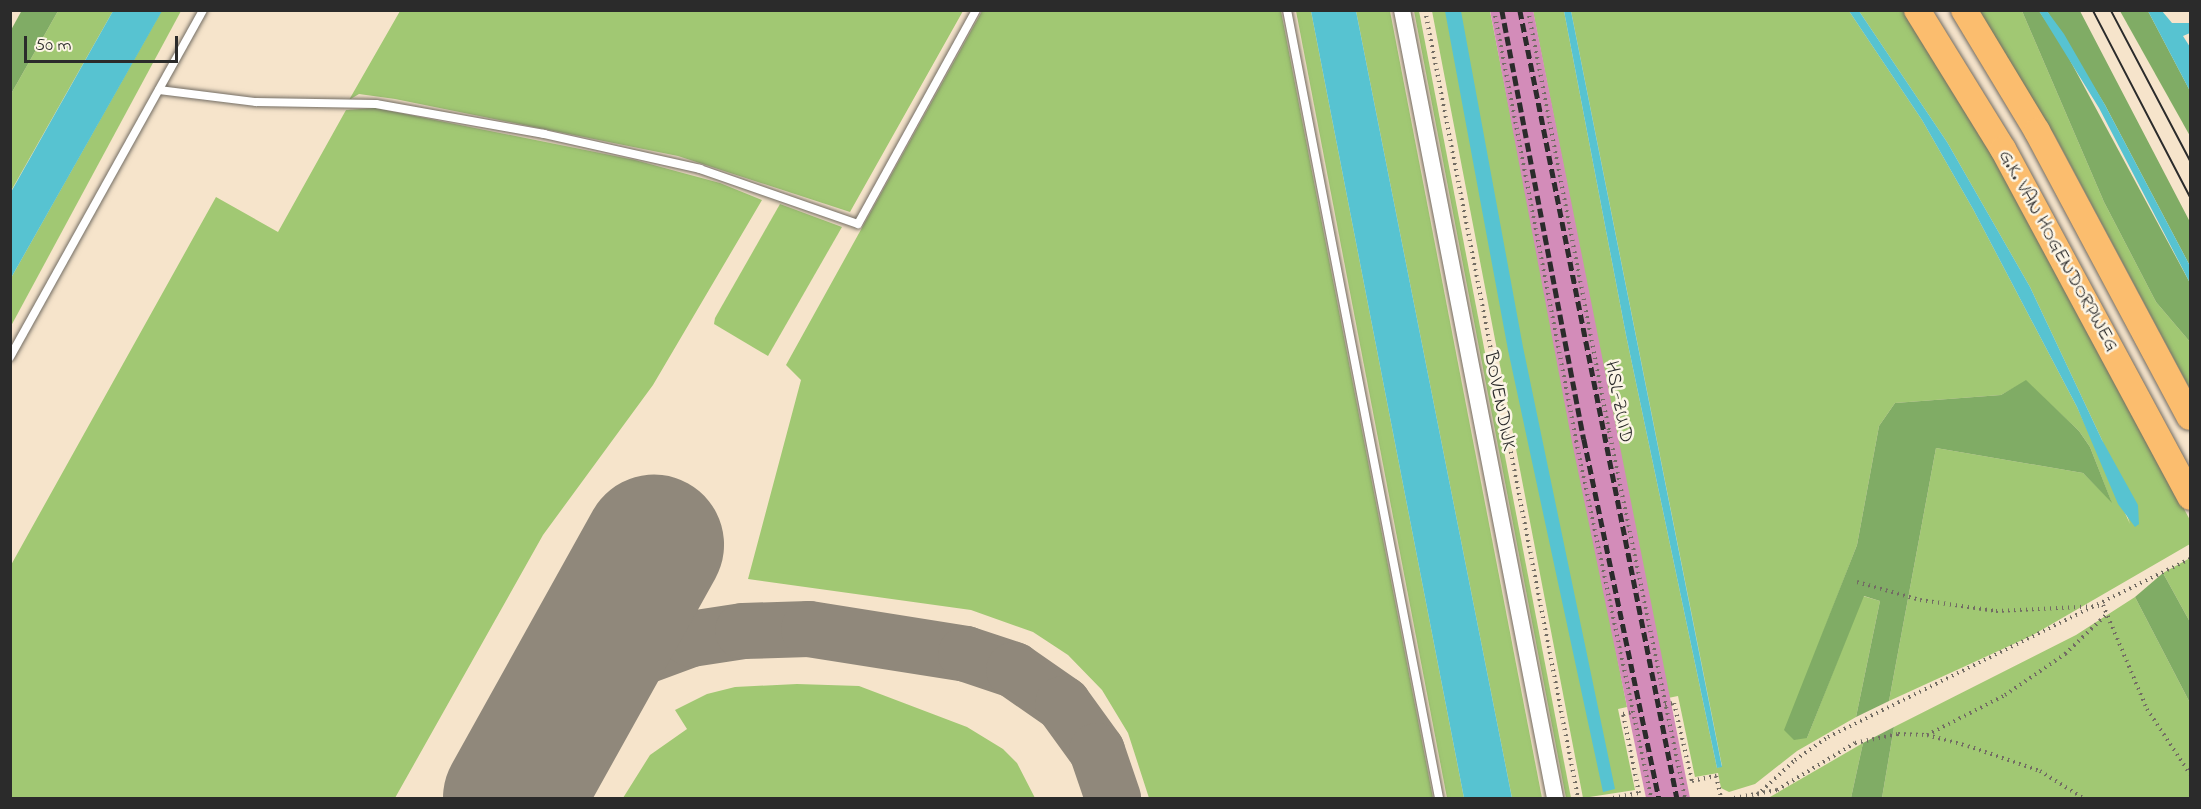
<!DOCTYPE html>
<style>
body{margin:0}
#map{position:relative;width:2201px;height:809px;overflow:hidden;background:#f6e4cb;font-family:"Indie Flower",sans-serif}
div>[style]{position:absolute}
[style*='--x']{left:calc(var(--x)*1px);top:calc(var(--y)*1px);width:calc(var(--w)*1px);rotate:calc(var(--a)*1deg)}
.green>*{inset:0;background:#a1c873}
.forest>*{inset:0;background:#80ac65}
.water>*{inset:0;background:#57c3d1}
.taxiway>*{height:56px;margin:-28px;padding:0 28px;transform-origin:28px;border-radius:28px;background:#90887b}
.runway>*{height:140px;margin:-70px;padding:0 70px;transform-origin:70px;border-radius:70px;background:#90887b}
.building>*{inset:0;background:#d38cb9}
.path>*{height:4px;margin-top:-2px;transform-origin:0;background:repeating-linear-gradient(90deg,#726c63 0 1.5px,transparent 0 6px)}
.roads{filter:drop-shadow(0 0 2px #726c63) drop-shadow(0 0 2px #726c63)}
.lane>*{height:8px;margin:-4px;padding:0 4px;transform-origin:4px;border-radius:4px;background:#fff}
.street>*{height:16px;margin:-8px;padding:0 8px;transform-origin:8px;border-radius:8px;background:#fff}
.primary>*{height:26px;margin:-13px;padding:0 13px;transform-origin:13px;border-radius:13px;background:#fbbd6e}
.tram>*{height:1.5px;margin:-0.75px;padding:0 0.75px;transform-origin:0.75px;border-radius:0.75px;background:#2b2b2b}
.rail>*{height:4.5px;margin-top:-2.25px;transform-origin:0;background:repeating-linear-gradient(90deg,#2b2b2b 0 9px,transparent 0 13.5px)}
span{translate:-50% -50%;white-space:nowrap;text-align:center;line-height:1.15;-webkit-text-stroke:5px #fcf5e5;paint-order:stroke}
.street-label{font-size:20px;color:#2b2b2b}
.frame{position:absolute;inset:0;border:12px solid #2b2b2b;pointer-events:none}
.scale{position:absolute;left:24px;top:36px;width:154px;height:27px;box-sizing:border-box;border:3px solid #2b2b2b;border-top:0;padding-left:8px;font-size:18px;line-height:21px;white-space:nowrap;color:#2b2b2b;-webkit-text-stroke:4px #fcf5e5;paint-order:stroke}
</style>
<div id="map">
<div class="green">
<div style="clip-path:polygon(162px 10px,181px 11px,11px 326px,11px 278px)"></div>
<div style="clip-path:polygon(58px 11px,113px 11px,11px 191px,11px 94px)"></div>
<div style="clip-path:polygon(400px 11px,963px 11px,850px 212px,678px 156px,395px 99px,359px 94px,349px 100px)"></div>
<div style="clip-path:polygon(982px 11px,1281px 11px,1433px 798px,1149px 798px,1128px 733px,1102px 690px,1068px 655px,1033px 632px,971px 610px,748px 579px,801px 380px,786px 365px)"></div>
<div style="clip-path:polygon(1296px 11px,1311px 11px,1464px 798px,1447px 798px)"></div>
<div style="clip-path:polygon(1356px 11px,1390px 11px,1542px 798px,1512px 798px)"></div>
<div style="clip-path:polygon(1414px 11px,1419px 11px,1571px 798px,1566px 798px)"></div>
<div style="clip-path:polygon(1432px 11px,1490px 11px,1627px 707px,1618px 709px,1635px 790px,1583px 798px)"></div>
<div style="clip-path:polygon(1533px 11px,1564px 11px,1626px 335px,1717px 768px,1722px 766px,1571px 11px,1849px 11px,1922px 120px,1973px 209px,2077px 407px,2130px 524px,2102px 440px,2030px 287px,1947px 142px,1859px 11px,1903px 11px,1955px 86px,2190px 520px,2190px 544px,2031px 636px,1889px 701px,1936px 448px,2083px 473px,2111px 501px,2090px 447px,2079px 431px,2026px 381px,2001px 395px,1895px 403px,1879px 426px,1857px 545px,1812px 661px,1807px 738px,1863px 596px,1880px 601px,1856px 717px,1797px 751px,1755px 784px,1729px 792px,1721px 788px,1718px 773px,1695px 777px,1678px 696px,1668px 698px)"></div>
<div style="clip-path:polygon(1977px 11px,2022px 11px,2104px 202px,2156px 302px,2190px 342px,2190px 389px,2055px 136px)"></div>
<div style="clip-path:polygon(375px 108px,635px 160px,720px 183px,762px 200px,653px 385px,543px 535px,395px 798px,11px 798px,11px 565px,216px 197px,278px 232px,346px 110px)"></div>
<div style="clip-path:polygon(780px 204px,842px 227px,768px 356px,714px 324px,715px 318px)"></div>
<div style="clip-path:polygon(2190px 558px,2190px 622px,2163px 573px)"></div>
<div style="clip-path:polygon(2135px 597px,2190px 703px,2190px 798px,1882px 798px,1894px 727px,2076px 635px)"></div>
<div style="clip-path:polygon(797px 684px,859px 686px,967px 727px,1003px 749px,1017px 763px,1035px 798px,623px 798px,650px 755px,687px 729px,675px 710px,707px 694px,735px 687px)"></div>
<div style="clip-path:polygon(1863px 743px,1851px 798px,1771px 798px,1770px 797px)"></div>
</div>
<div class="forest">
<div style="clip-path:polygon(22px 10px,58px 11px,11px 94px,11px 30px)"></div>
<div style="clip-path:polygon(2022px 11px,2039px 11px,2058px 38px,2190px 283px,2190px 342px,2156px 302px,2104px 202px)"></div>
<div style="clip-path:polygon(2047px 11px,2080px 11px,2190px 222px,2190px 266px,2105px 105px)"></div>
<div style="clip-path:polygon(2120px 11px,2148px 11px,2190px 91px,2190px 136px)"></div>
<div style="clip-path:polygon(2026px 380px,2079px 431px,2090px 447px,2112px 503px,2083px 473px,1936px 448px,1889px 701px,1856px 717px,1880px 601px,1864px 596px,1807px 738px,1794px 740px,1784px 730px,1857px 545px,1879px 426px,1895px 403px,2001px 395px)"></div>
<div style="clip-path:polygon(2163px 573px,2190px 622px,2190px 703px,2135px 597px)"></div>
<div style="clip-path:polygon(1894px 727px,1882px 798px,1851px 798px,1863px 743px)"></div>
</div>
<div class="water">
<div style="clip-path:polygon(113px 11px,162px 11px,11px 278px,11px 192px)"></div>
<div style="clip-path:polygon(1311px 11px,1356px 11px,1512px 798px,1464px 798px)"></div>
<div style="clip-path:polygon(1445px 11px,1461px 11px,1523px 347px,1615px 789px,1603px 792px,1508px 350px)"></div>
<div style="clip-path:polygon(1564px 11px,1571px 11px,1722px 767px,1717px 768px,1626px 335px)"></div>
<div style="clip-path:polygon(1849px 11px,1859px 11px,1947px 142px,2030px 287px,2102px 440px,2138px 505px,2139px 524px,2135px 527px,2118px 504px,2077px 407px,1973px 209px,1922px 120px)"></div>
<div style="clip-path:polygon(2039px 11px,2047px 11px,2064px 34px,2105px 105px,2190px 266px,2190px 283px,2099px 108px)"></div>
<div style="clip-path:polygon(2148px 11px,2162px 11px,2172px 23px,2190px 23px,2190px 33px,2183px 36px,2190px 47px,2190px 91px)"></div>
</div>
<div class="taxiway">
<div style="--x:528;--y:771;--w:100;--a:-49.5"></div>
<div style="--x:593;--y:695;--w:60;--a:-38.2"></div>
<div style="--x:640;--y:658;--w:54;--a:-20.4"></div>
<div style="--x:691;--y:639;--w:53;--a:-8.7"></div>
<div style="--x:743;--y:631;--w:66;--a:-1.7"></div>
<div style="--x:809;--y:629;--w:159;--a:9"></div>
<div style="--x:966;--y:654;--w:51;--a:18.4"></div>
<div style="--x:1014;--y:670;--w:60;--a:34.8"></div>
<div style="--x:1063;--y:704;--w:58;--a:54.1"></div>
<div style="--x:1097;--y:751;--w:50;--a:71.2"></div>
</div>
<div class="runway">
<div style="--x:513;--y:798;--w:290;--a:-60.9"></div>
</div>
<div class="building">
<div style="clip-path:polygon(1490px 10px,1533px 10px,1690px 798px,1646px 798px,1572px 442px)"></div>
</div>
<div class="path">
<div style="--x:1425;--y:10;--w:803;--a:79.01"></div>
<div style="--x:1494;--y:10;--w:439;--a:79.2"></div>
<div style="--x:1576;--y:441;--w:365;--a:78.1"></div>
<div style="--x:1528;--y:10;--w:429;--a:79.1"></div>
<div style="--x:1609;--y:431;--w:375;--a:78.3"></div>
<div style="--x:1857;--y:582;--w:66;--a:15.9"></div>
<div style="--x:1920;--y:600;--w:77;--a:8.2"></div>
<div style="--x:1996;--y:611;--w:103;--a:-2.8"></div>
<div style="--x:2103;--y:605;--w:113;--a:67.1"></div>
<div style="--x:2147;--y:709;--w:78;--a:56.5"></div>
<div style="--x:1665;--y:705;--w:9;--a:-13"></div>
<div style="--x:1674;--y:703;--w:80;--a:77"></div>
<div style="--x:1692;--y:781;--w:25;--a:-12"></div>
<div style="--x:1716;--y:776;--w:23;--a:77"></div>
<div style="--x:1927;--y:735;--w:88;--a:-27.1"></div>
<div style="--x:2005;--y:695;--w:73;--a:-34.3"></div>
<div style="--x:2065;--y:654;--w:58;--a:-43.6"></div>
<div style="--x:1757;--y:795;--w:52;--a:-42.6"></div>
<div style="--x:1795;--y:760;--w:40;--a:-34.9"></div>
<div style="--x:1828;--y:737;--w:403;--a:-26.2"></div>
<div style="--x:1613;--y:798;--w:26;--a:-11"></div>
<div style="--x:1639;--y:793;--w:81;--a:-101.4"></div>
<div style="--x:1623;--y:714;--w:10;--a:-11"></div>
<div style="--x:1734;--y:798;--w:44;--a:-10.5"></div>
<div style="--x:1777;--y:790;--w:91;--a:-31.1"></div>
<div style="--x:1855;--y:743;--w:44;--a:-11.8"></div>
<div style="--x:1898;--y:734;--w:29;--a:2"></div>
<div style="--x:1927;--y:735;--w:42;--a:15"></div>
<div style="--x:1968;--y:746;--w:76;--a:19.1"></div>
<div style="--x:2040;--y:771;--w:51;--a:32.1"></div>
</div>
<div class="roads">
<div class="lane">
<div style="--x:1287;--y:10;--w:803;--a:79.08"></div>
<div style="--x:159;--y:90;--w:98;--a:7.1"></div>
<div style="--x:256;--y:102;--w:120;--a:1"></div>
<div style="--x:376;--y:104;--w:171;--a:10.1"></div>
<div style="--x:544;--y:134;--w:160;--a:12.6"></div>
<div style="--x:700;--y:169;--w:167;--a:19.2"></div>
<div style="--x:858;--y:224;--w:244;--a:-61.1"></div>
<div style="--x:10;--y:357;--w:397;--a:-60.9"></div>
</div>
<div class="street">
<div style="--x:1402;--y:10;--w:803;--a:79.01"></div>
</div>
<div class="primary">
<div style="--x:1917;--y:10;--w:163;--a:58.3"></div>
<div style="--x:2003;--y:149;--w:395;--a:61.7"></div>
<div style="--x:1964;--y:10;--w:141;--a:58.9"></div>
<div style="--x:2037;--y:131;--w:324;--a:61.9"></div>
</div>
</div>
<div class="tram">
<div style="--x:2093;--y:10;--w:210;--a:62.5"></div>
<div style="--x:2111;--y:10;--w:170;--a:62.2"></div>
</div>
<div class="rail">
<div style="--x:1502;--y:10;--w:437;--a:79.2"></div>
<div style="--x:1584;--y:439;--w:367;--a:78.2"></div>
<div style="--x:1520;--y:10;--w:803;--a:78.73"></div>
</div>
<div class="street-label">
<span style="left:2058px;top:251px;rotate:61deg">G.K. VAN HOGENDORPWEG</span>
<span style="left:1499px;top:401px;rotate:79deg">BOVENDIJK</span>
<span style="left:1618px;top:402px;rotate:79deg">HSL-ZUID</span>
</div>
<div class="frame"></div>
<div class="scale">50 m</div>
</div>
